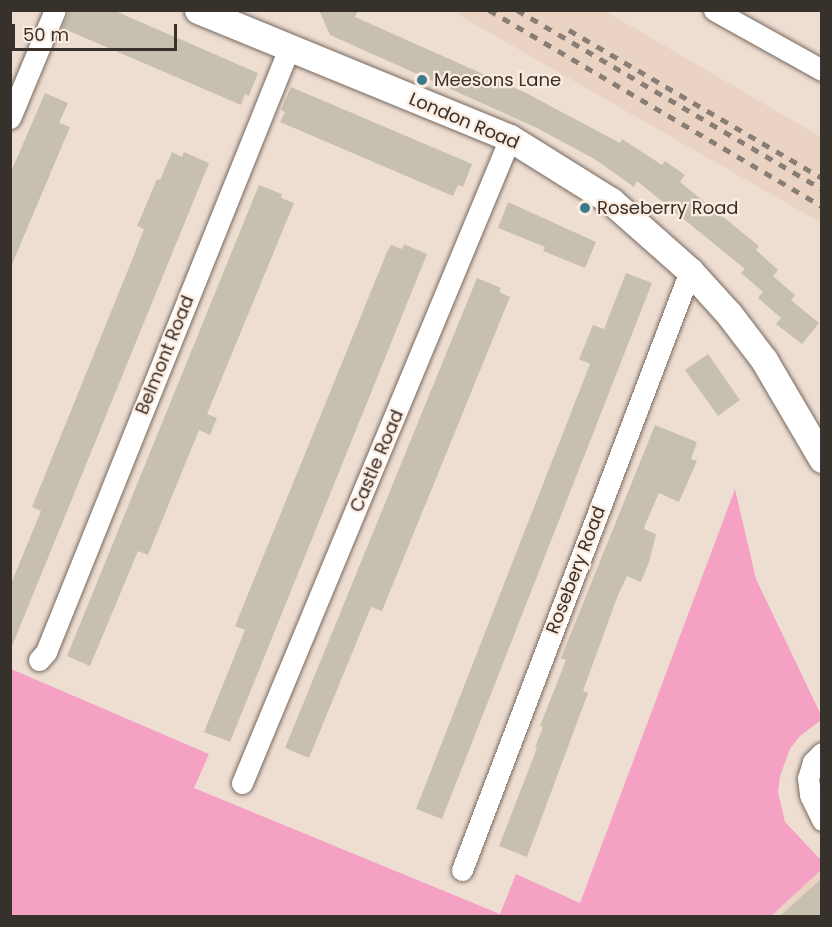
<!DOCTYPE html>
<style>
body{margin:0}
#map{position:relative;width:832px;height:927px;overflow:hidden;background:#eeded2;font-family:Poppins,sans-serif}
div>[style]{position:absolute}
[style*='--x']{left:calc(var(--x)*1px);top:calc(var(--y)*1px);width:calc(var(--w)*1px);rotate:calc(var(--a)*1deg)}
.built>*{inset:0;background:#ead3c2}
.green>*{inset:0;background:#f5a1c4}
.building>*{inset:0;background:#c7c0b0}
.roads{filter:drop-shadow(0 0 2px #77685e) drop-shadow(0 0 2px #77685e)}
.minor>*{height:21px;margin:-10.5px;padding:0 10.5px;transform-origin:10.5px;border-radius:10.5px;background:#fff}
.tertiary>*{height:27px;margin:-13.5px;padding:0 13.5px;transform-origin:13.5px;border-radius:13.5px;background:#fff}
.rail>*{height:4.5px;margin-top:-2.25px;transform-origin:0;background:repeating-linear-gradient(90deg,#897e76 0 8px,transparent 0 16px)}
.dots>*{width:16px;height:16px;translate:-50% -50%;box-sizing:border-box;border:3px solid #fcebdf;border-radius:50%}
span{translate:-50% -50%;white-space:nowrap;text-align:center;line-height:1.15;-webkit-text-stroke:4.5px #fcebdf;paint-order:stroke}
.poi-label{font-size:18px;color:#37312c}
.left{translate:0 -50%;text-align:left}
.street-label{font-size:18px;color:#37312c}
.frame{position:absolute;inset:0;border:12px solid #37312c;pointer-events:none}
.scale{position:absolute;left:12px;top:24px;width:165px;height:27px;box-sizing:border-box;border:3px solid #37312c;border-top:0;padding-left:8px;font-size:18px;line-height:21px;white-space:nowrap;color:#37312c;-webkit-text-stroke:4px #fcebdf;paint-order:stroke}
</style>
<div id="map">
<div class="built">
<div style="clip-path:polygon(452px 11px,605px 11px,821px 137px,821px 223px)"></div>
<div style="clip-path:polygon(821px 870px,821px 916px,771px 916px)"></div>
</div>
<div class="green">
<div style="clip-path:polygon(735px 489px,756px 579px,821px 715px,821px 720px,800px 736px,790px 749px,780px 776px,778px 792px,785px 822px,821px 860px,821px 870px,771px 916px,11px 916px,11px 669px,209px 754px,194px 788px,500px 914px,516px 874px,580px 903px)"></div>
</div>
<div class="building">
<div style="clip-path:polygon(70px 10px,113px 10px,258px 73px,249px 96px,245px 94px,241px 105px,62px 28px)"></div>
<div style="clip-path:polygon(319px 10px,358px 10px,355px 17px,526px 93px,620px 143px,622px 139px,662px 165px,665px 161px,685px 175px,680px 182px,759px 246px,756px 250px,778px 270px,773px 276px,795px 295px,791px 300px,819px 323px,802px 344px,776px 324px,781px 318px,758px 298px,763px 292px,741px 273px,745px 269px,637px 181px,634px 187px,596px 160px,537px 128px,330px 35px)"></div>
<div style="clip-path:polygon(291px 87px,472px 164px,463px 187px,458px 185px,453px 196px,280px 122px,285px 112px,281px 110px)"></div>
<div style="clip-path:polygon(45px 93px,68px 103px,59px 123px,70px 127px,10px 269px,10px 174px)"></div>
<div style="clip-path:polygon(172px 152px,182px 157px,184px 152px,209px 163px,10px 651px,10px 586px,41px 511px,32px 507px,134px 255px,144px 229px,137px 226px,141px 217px,157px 179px,160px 180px)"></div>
<div style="clip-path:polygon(259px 185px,282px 194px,281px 198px,294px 203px,207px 414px,217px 418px,210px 435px,199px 430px,148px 555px,138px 551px,90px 666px,67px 656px)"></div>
<div style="clip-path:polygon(508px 202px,596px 242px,585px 268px,543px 251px,545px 247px,498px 228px)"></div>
<div style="clip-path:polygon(404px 244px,427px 254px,230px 742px,204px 732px,245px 630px,235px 626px,387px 252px,391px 245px,402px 249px)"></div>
<div style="clip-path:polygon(626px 273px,652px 283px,442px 819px,416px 809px,590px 364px,579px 359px,593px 325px,604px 329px)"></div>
<div style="clip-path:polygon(477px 278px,501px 288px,499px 292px,510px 297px,382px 611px,371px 607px,309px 758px,285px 748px)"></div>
<div style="clip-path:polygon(708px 354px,740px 400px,718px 416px,685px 370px)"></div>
<div style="clip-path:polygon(655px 425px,697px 442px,691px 459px,697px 461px,679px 502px,659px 493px,645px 525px,644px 529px,656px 534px,649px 562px,641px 582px,627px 576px,618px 595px,583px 691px,588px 693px,527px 857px,499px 846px,537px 748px,535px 747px,543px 727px,540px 726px,566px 660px,561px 658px)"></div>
<div style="clip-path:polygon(822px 878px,822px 916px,780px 916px)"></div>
</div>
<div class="roads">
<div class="minor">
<div style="--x:714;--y:10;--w:124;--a:29.1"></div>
<div style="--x:10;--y:118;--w:117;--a:-67.4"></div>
<div style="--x:39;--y:660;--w:11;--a:-49"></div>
<div style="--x:46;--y:652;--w:651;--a:-68.08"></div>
<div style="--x:822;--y:753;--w:13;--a:135"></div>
<div style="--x:813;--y:762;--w:17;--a:107"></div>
<div style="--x:808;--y:778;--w:17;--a:83"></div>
<div style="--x:810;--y:795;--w:28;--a:64"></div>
<div style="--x:242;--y:783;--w:698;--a:-67.44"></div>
<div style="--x:462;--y:870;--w:641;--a:-69.16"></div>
</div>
<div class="tertiary">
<div style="--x:198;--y:10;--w:337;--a:22.3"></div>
<div style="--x:510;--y:138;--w:119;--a:32"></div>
<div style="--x:611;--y:201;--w:106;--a:41.5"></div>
<div style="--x:690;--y:271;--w:58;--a:47.8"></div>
<div style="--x:729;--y:314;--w:58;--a:52.7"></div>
<div style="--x:764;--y:360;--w:115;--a:59.6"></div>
</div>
</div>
<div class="rail">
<div style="--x:489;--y:10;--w:386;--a:30.5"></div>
<div style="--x:517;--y:10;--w:354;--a:30.4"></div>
<div style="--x:569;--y:30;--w:293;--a:30.3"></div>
</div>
<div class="dots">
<div style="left:422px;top:80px;background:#397a8d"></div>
<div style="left:585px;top:208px;background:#397a8d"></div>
</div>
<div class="poi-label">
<span class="left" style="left:434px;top:80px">Meesons Lane</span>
<span class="left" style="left:597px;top:208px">Roseberry Road</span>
</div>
<div class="street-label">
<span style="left:464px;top:121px;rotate:23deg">London Road</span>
<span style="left:165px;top:355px;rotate:-68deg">Belmont Road</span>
<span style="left:377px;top:461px;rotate:-67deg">Castle Road</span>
<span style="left:576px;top:570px;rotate:-69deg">Rosebery Road</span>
</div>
<div class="frame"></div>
<div class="scale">50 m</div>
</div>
